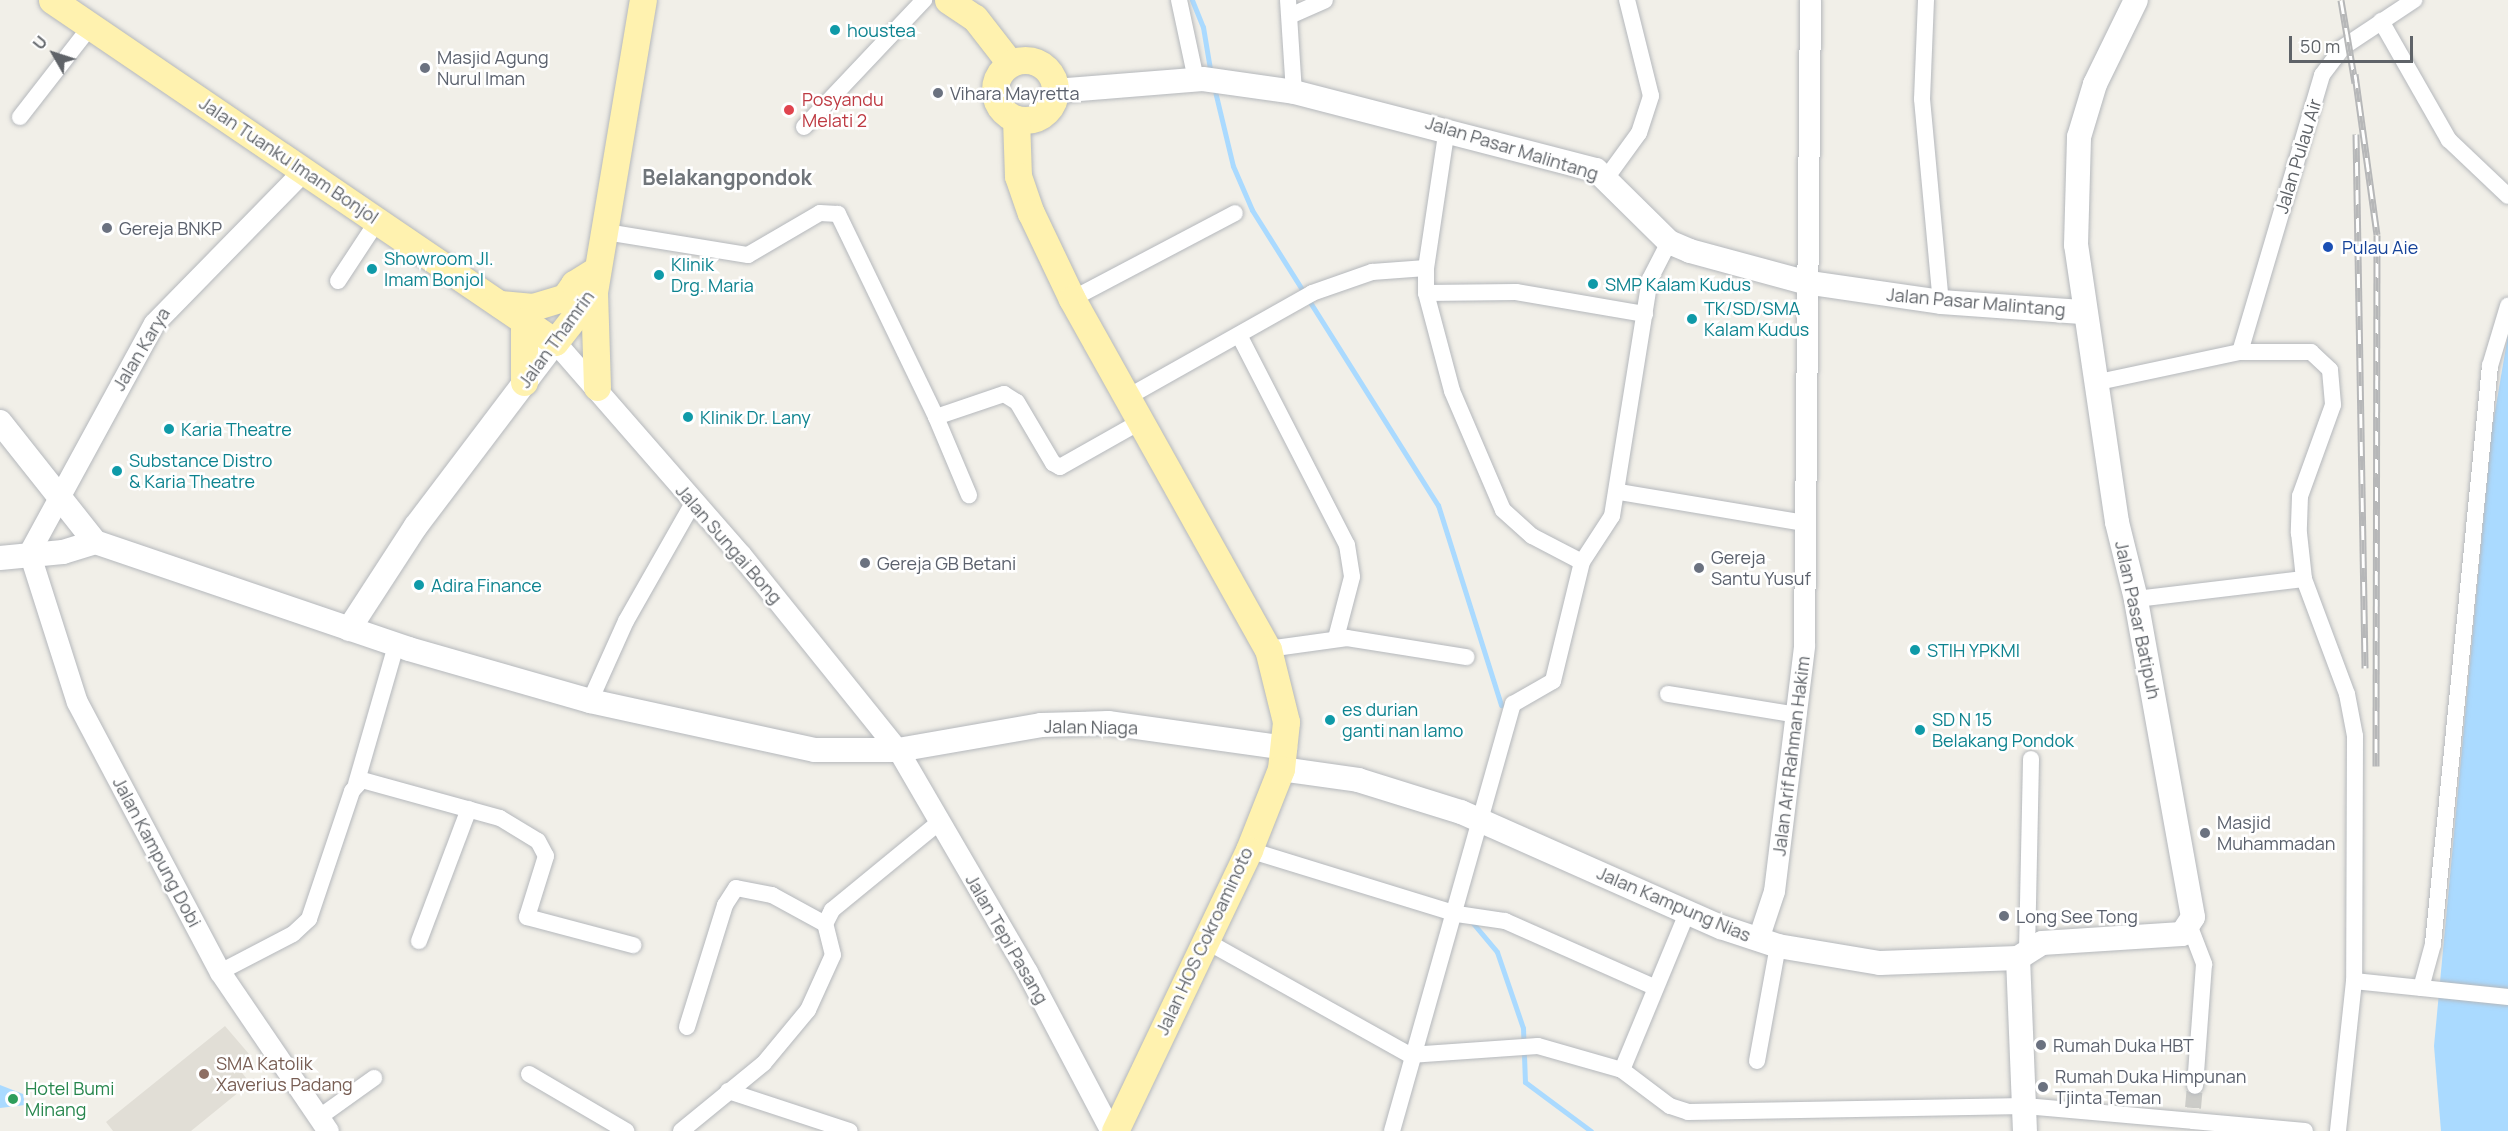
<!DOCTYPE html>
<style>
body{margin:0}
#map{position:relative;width:2508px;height:1131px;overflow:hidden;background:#f1efe8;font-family:Manrope,sans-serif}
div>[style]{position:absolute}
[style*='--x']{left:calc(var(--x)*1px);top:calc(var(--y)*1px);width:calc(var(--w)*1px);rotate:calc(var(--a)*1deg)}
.education>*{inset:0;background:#e1ded6}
.water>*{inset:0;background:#aadaff}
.stream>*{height:5px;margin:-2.5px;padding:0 2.5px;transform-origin:2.5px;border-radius:2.5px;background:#aadaff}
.minor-tunnel>*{height:16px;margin-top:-8px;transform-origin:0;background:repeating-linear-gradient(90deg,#ccccc8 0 16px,transparent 0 24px)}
.roads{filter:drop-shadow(0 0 2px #b5b8bc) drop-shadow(0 0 2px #b5b8bc)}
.minor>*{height:16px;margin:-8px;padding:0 8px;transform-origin:8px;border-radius:8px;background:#fff}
.tertiary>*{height:21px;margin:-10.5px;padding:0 10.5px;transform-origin:10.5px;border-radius:10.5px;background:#fff}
.secondary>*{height:24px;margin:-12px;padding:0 12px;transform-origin:12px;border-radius:12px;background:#fff}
.primary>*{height:27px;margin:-13.5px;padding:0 13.5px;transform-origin:13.5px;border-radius:13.5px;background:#fff2af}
.primary>.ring{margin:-13.5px;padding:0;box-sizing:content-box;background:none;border:27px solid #fff2af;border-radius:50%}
.rail>*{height:7px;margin-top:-3.5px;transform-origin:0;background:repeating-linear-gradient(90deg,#fff 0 14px,#b6b7b8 0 28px);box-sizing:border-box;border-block:2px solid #b6b7b8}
.dots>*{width:16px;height:16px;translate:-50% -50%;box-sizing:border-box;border:3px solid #fff;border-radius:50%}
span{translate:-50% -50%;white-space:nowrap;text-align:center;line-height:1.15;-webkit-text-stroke:5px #fff;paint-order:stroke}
.culture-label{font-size:18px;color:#0d838f}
.left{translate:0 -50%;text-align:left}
.worship-label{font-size:18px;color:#5b616d}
.health-label{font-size:18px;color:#be3a42}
.street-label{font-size:18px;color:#5f6368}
.transit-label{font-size:18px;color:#164399}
.education-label{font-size:18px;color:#785e54}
.leisure-label{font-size:18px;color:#27864d}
.quarter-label{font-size:21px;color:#70757a;font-weight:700}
.north{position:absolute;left:24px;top:24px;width:60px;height:60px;-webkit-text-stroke:4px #fff;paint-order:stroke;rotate:309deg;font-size:16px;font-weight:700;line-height:24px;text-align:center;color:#5f6368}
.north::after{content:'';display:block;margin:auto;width:21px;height:27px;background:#5f6368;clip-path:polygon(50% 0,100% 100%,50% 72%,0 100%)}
.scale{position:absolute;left:2289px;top:36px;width:124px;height:27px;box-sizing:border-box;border:3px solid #5f6368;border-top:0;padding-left:8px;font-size:18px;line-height:21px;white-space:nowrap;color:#5f6368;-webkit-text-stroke:4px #fff;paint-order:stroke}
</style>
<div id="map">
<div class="education">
<div style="clip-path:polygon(225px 1026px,249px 1054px,236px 1065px,250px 1083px,191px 1131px,113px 1131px,106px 1122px)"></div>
</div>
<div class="water">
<div style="clip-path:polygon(2508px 335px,2508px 1131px,2441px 1131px,2434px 1046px,2492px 429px)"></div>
<div style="clip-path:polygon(0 1085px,23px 1094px,25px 1105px,0 1108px)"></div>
</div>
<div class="stream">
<div style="--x:1192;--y:0;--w:29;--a:68"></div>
<div style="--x:1203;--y:27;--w:49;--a:80.5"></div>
<div style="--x:1214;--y:87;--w:81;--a:76.5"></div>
<div style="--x:1233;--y:166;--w:48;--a:66.6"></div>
<div style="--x:1252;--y:210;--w:349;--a:57.8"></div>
<div style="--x:1438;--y:505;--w:210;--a:72.5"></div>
<div style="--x:1472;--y:922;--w:39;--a:50"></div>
<div style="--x:1497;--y:952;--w:80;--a:71.1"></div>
<div style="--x:1523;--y:1028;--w:54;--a:87.9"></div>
<div style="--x:1525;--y:1082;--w:82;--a:36.6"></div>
</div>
<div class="minor-tunnel">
<div style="--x:2193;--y:1108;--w:22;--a:-85"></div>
</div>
<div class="roads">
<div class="minor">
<div style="--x:1179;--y:0;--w:81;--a:77.9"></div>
<div style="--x:1288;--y:0;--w:92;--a:86.3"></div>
<div style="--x:1926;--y:0;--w:99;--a:92.3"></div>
<div style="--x:1922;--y:99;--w:204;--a:84.7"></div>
<div style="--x:1292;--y:15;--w:36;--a:-24"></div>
<div style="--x:2381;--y:21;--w:137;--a:60.3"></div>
<div style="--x:2449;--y:140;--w:81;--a:43.5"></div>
<div style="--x:20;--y:117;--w:114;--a:-52.1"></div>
<div style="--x:804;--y:127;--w:175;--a:-46.6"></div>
<div style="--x:1447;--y:128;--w:142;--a:98.5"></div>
<div style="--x:1426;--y:268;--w:25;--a:90"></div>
<div style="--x:1426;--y:293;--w:101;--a:75.1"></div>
<div style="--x:1452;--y:391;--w:129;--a:66.8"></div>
<div style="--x:1503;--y:510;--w:39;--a:42"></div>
<div style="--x:1532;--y:536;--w:56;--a:27.5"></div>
<div style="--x:1607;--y:177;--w:54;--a:-54"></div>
<div style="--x:1639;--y:133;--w:39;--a:-72"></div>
<div style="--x:1651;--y:96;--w:99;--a:-104"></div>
<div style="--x:606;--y:232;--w:144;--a:9.2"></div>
<div style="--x:748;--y:255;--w:83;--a:-30.3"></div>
<div style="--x:820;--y:213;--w:18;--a:3"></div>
<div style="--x:838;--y:214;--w:225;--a:64.2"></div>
<div style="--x:936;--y:417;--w:72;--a:-18.7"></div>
<div style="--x:1004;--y:394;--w:15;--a:32"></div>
<div style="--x:1017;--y:402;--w:71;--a:59.5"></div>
<div style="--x:1053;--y:463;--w:8;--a:30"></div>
<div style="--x:1060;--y:467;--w:92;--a:-29.4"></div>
<div style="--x:338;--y:281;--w:73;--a:-56.7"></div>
<div style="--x:1426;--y:293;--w:90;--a:-0.6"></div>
<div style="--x:1516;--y:292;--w:131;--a:9.7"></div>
<div style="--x:1072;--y:299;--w:184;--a:-27.8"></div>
<div style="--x:1239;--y:335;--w:236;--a:62.8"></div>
<div style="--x:1347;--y:545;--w:32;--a:81"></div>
<div style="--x:1352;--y:577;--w:63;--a:104.7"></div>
<div style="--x:2240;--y:352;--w:289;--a:-73.5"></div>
<div style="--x:2322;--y:75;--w:34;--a:-53"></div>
<div style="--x:2342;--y:48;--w:87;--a:-33.7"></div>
<div style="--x:2094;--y:383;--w:149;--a:-12"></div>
<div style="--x:2240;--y:352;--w:71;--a:0"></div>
<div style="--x:2311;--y:352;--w:26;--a:43"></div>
<div style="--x:2330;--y:370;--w:35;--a:85"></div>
<div style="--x:2333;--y:405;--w:97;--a:109.9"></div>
<div style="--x:2300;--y:496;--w:37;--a:92"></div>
<div style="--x:2299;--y:533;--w:46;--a:83.8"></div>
<div style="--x:2304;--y:579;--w:123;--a:69.5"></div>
<div style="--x:2347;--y:694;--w:43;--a:79.2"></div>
<div style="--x:2355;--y:736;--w:245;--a:90.2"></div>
<div style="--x:2354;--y:981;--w:151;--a:96.1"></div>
<div style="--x:1126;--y:398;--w:214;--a:-29.4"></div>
<div style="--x:1312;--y:293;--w:64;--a:-19.3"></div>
<div style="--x:1372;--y:272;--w:54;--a:-4.2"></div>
<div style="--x:936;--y:417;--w:85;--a:67.1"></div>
<div style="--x:1619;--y:492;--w:189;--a:9.5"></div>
<div style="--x:2136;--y:599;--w:169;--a:-6.8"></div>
<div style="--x:1268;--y:649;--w:80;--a:-7.9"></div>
<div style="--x:1347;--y:638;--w:121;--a:9.1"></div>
<div style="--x:1668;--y:694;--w:132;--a:9.2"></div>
<div style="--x:590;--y:701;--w:88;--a:-65.8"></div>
<div style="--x:626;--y:621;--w:136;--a:-60.4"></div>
<div style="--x:356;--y:784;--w:145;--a:-73.9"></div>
<div style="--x:1249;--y:850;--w:218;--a:17.1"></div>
<div style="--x:1457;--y:914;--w:49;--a:8.3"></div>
<div style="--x:1505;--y:921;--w:163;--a:23.9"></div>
<div style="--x:2190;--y:927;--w:40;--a:69"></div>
<div style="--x:2204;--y:964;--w:122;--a:94.2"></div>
<div style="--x:1204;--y:940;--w:236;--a:29.2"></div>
<div style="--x:1410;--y:1055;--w:128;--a:-4"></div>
<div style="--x:1538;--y:1046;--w:87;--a:15.9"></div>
<div style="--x:1622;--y:1070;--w:60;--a:36.9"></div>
<div style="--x:1670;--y:1106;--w:19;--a:18"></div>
<div style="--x:1688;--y:1112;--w:337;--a:-1"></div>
<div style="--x:2025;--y:1106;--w:281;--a:5.1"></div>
<div style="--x:419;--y:941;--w:141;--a:-69.3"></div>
<div style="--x:2027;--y:951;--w:192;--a:-88.8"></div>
<div style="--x:220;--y:972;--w:82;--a:-27.5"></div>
<div style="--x:293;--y:934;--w:22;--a:-43"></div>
<div style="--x:309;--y:919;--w:135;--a:-71.4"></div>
<div style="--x:352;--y:791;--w:15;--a:-48"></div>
<div style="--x:362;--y:780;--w:143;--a:15.4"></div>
<div style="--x:500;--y:818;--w:44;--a:31.2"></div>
<div style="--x:538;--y:841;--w:17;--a:62"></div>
<div style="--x:546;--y:856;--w:64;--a:107.3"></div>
<div style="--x:527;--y:917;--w:110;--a:14.8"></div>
<div style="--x:2354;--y:981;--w:155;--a:5.9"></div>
<div style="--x:2421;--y:988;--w:46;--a:-74.7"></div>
<div style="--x:2433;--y:944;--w:581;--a:-84.37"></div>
<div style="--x:2490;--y:366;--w:63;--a:-73.3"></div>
<div style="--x:687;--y:1027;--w:128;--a:-72.7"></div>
<div style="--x:725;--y:905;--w:20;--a:-57"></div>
<div style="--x:736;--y:888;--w:37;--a:11"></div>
<div style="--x:772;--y:895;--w:60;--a:28.7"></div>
<div style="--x:1757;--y:1061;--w:117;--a:-79.7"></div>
<div style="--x:1622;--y:1070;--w:172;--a:-67.5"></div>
<div style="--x:529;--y:1074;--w:113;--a:30.4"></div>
<div style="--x:728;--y:1091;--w:128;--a:18.2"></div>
<div style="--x:318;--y:1118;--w:69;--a:-35.5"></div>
<div style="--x:681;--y:1131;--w:107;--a:-39.3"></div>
<div style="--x:764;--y:1063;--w:69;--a:-50.3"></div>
<div style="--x:808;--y:1010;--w:60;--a:-65.6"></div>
<div style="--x:833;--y:955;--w:32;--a:-104"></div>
<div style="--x:825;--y:924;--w:16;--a:-63"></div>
<div style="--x:832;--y:910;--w:136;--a:-39.3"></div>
<div style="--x:1392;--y:1131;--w:444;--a:-74.2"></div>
<div style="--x:1513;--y:704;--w:46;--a:-29.9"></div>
<div style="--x:1553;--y:681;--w:122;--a:-76.3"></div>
<div style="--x:1582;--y:562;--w:55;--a:-56.9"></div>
<div style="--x:1612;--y:516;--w:240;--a:-80.9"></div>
<div style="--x:1650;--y:279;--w:42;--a:-62.8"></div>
</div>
<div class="tertiary">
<div style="--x:301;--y:173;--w:210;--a:134.4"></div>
<div style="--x:154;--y:323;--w:261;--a:118.6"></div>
<div style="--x:29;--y:552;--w:157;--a:72.3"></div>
<div style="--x:77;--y:702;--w:306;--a:62.1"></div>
<div style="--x:220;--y:972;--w:192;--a:55.8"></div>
<div style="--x:555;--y:342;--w:283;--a:48.9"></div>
<div style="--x:741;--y:555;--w:250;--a:51.2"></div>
<div style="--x:898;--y:750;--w:257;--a:59.8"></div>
<div style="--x:1027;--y:972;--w:180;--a:62.2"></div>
<div style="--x:1758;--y:939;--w:51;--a:-71.6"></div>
<div style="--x:1774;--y:891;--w:248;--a:-83"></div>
<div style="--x:1804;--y:645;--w:645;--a:-89.47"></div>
</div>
<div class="secondary">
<div style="--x:1055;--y:91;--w:148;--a:-4.6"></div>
<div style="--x:1203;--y:79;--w:92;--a:8.1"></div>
<div style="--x:1294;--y:92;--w:312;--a:14.5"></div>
<div style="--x:1596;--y:170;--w:103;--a:44.6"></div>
<div style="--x:1669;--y:242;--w:23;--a:23"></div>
<div style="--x:1690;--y:251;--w:118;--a:15.2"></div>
<div style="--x:1804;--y:282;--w:138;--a:8.3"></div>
<div style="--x:1941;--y:302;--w:141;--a:4.1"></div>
<div style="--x:0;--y:422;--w:153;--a:51.6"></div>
<div style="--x:95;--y:542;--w:332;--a:18.8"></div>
<div style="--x:409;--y:649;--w:188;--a:16"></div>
<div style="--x:590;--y:701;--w:230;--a:12.3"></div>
<div style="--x:815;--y:750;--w:83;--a:0"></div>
<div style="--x:898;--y:750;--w:145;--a:-9.9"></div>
<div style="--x:1041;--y:725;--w:67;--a:-1.7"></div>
<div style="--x:1108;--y:723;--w:179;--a:8"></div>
<div style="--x:0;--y:558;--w:63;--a:-5.4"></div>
<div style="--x:63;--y:552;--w:34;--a:-17"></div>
<div style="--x:349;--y:629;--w:123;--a:-57"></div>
<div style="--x:416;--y:526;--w:231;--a:-52.9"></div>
<div style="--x:1281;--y:769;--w:78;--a:8.1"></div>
<div style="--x:1358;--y:780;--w:108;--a:17.3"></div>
<div style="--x:1461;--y:812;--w:284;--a:23.9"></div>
<div style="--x:1721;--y:927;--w:60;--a:18.4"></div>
<div style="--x:1778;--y:946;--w:103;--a:9.5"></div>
<div style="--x:1880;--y:963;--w:138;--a:-2.1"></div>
<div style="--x:2018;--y:958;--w:28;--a:-32"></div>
<div style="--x:2042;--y:943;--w:140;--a:-3.7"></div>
<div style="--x:2182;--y:934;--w:20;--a:-57"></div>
<div style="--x:2193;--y:917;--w:323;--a:-100.2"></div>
<div style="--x:2136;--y:599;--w:79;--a:-103.9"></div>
<div style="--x:2117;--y:522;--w:280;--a:-98.4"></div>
<div style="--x:2076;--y:245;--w:108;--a:-88.4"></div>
<div style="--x:2079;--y:137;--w:55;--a:-73.2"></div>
<div style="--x:2095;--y:84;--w:93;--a:-64"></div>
<div style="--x:2018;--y:958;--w:173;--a:87.7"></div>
</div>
<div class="primary">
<div style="--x:52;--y:0;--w:608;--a:34.21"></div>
<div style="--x:555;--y:342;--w:63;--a:-52"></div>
<div style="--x:594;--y:292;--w:296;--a:-80.5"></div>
<div style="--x:948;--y:0;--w:32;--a:34"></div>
<div style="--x:975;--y:18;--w:57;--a:52.1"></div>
<div class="ring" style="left:995px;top:60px;width:33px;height:33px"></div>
<div style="--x:1016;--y:119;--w:57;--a:88"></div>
<div style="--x:1018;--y:176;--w:39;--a:71"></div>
<div style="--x:1031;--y:213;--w:95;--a:64.5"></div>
<div style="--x:1072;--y:299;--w:401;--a:60.8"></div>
<div style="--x:1268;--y:649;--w:75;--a:76.1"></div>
<div style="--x:1286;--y:722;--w:47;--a:96.1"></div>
<div style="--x:1281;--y:769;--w:87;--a:111.6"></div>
<div style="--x:1249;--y:850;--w:311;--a:115.5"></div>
<div style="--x:594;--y:292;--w:95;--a:88.2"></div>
<div style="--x:500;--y:304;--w:33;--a:5"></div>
<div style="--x:533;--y:307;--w:34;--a:-17"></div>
<div style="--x:565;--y:297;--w:16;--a:-55"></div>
<div style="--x:574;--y:284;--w:26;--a:-32"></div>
<div style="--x:524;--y:321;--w:61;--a:90"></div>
</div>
</div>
<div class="rail">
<div style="--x:2341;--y:0;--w:84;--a:80.4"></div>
<div style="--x:2355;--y:74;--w:162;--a:82.2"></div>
<div style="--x:2377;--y:235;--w:531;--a:90.11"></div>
<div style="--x:2356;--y:134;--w:534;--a:89.03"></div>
</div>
<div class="dots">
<div style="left:835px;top:30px;background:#0f9aa8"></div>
<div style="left:425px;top:68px;background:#6b7280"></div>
<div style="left:938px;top:93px;background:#6b7280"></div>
<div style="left:789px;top:110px;background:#e0444e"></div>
<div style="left:107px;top:228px;background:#6b7280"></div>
<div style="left:2328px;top:247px;background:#1a4fb4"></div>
<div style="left:372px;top:269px;background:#0f9aa8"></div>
<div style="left:659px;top:275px;background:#0f9aa8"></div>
<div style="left:1593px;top:284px;background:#0f9aa8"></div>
<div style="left:1692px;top:319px;background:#0f9aa8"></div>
<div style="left:688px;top:417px;background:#0f9aa8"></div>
<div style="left:169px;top:429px;background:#0f9aa8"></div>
<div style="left:117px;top:471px;background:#0f9aa8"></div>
<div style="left:865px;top:563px;background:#6b7280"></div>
<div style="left:1699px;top:568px;background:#6b7280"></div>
<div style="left:419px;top:585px;background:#0f9aa8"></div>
<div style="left:1915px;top:650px;background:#0f9aa8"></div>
<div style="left:1330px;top:720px;background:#0f9aa8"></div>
<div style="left:1920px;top:730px;background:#0f9aa8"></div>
<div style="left:2205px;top:833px;background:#6b7280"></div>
<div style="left:2004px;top:916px;background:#6b7280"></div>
<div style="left:2041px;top:1045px;background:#6b7280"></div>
<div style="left:204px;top:1074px;background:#8d6e63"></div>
<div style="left:2043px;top:1087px;background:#6b7280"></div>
<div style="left:13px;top:1099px;background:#2e9e5b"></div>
</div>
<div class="culture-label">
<span class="left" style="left:847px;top:30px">houstea</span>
<span class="left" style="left:384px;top:269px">Showroom Jl.<br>Imam Bonjol</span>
<span class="left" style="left:671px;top:275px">Klinik<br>Drg. Maria</span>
<span class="left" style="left:1605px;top:284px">SMP Kalam Kudus</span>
<span class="left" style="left:1704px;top:319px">TK/SD/SMA<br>Kalam Kudus</span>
<span class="left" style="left:700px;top:417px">Klinik Dr. Lany</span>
<span class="left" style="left:181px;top:429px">Karia Theatre</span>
<span class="left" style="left:129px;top:471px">Substance Distro<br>&amp; Karia Theatre</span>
<span class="left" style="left:431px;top:585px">Adira Finance</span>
<span class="left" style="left:1927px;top:650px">STIH YPKMI</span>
<span class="left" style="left:1342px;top:720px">es durian<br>ganti nan lamo</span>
<span class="left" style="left:1932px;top:730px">SD N 15<br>Belakang Pondok</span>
</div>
<div class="worship-label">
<span class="left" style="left:437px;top:68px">Masjid Agung<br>Nurul Iman</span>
<span class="left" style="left:950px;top:93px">Vihara Mayretta</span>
<span class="left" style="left:119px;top:228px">Gereja BNKP</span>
<span class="left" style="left:1711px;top:568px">Gereja<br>Santu Yusuf</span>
<span class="left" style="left:877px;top:563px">Gereja GB Betani</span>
<span class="left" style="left:2217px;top:833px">Masjid<br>Muhammadan</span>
<span class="left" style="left:2016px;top:916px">Long See Tong</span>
<span class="left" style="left:2053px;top:1045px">Rumah Duka HBT</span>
<span class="left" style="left:2055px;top:1087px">Rumah Duka Himpunan<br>Tjinta Teman</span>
</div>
<div class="health-label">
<span class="left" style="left:802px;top:110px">Posyandu<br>Melati 2</span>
</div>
<div class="street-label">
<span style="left:1512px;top:148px;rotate:17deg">Jalan Pasar Malintang</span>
<span style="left:2298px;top:156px;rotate:-73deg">Jalan Pulau Air</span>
<span style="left:289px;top:160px;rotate:34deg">Jalan Tuanku Imam Bonjol</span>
<span style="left:1976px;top:302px;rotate:5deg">Jalan Pasar Malintang</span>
<span style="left:556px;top:339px;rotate:-54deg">Jalan Thamrin</span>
<span style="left:141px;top:349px;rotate:-59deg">Jalan Karya</span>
<span style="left:729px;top:544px;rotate:49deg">Jalan Sungai Bong</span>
<span style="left:2138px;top:620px;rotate:78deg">Jalan Pasar Batipuh</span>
<span style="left:1091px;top:727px;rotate:1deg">Jalan Niaga</span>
<span style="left:1791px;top:756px;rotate:-83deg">Jalan Arif Rahman Hakim</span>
<span style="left:157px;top:852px;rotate:62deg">Jalan Kampung Dobi</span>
<span style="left:1674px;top:904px;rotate:23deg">Jalan Kampung Nias</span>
<span style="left:1007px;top:939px;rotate:60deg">Jalan Tepi Pasang</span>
<span style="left:1204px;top:941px;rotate:-65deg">Jalan HOS Cokroaminoto</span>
</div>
<div class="transit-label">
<span class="left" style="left:2342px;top:247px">Pulau Aie</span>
</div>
<div class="education-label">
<span class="left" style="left:216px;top:1074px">SMA Katolik<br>Xaverius Padang</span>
</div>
<div class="leisure-label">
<span class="left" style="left:25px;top:1099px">Hotel Bumi<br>Minang</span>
</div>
<div class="quarter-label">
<span style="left:727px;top:177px">Belakangpondok</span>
</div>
<div class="north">U</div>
<div class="scale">50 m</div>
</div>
